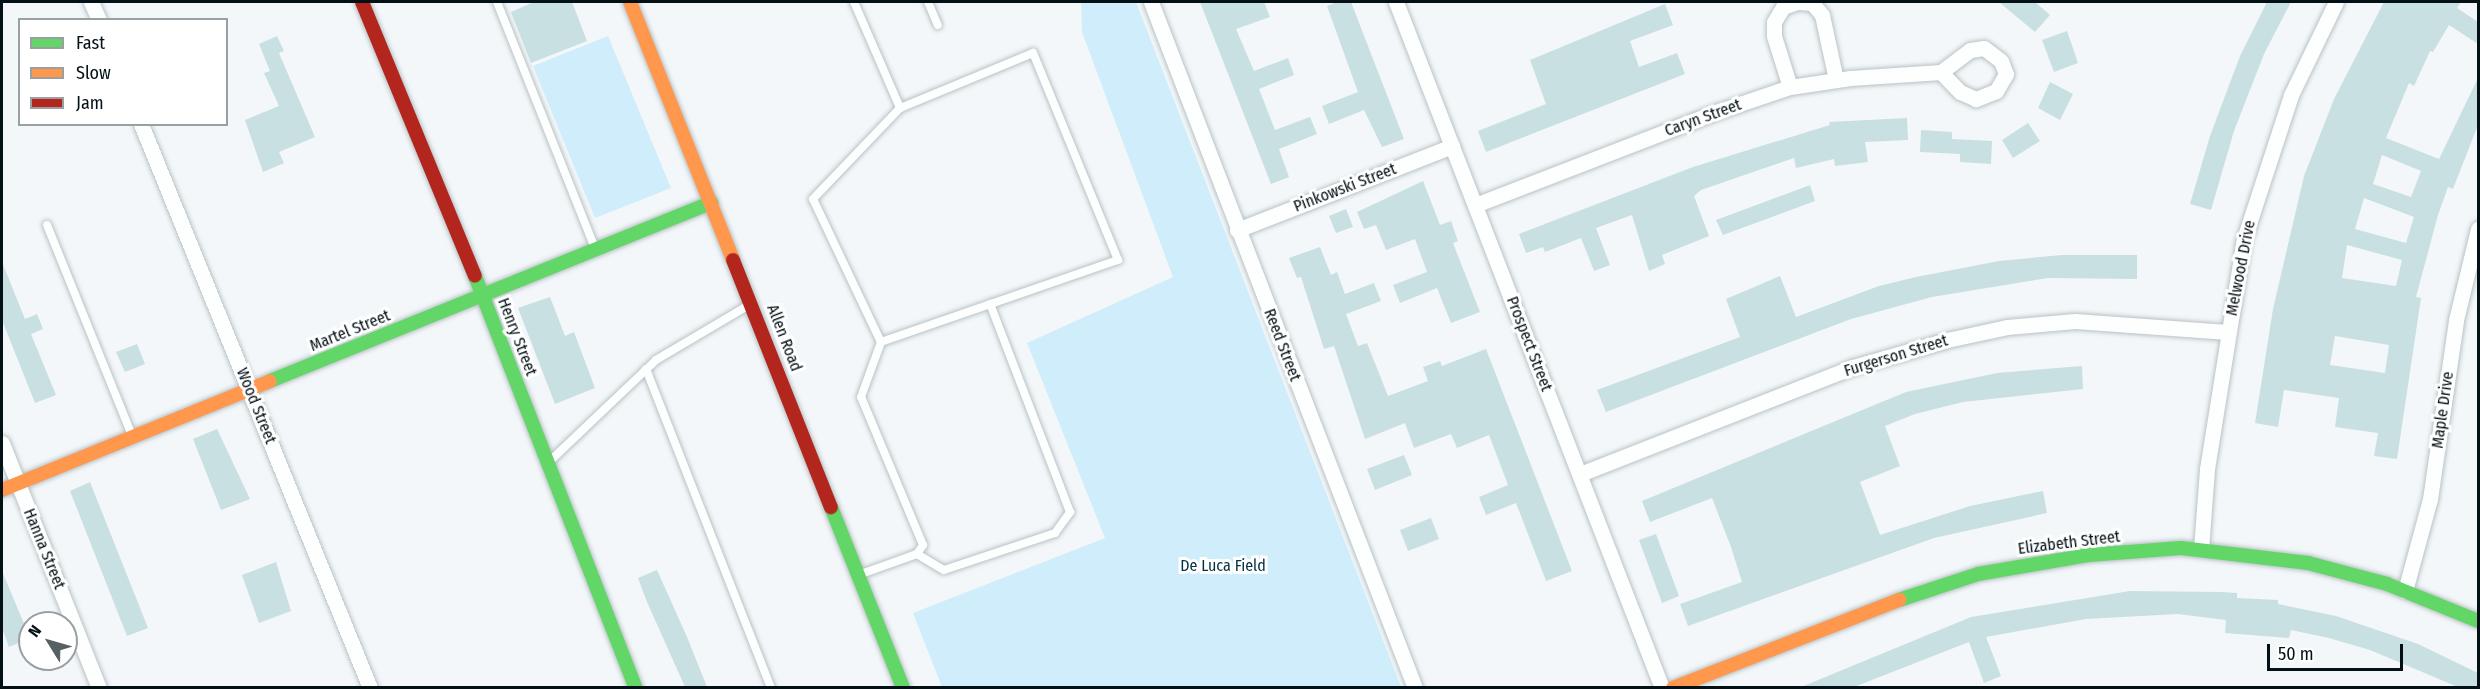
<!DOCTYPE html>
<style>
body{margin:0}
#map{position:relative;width:2480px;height:689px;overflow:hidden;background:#f3f7f9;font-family:"Fira Sans Condensed",sans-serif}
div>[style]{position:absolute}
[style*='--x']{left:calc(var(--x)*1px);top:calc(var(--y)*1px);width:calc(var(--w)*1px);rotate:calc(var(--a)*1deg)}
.green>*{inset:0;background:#d0edfb}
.building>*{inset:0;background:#c8e0e1}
.roads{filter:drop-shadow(0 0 2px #b9c2c6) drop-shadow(0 0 2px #b9c2c6)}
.lane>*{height:8px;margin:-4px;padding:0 4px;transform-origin:4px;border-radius:4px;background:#fdfefe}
.street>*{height:15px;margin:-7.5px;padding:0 7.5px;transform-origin:7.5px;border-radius:7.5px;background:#fdfefe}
.fast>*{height:14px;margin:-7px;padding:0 7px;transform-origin:7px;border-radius:7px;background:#63d668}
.slow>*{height:14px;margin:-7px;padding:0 7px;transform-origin:7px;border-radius:7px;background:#ff974d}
.jam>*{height:14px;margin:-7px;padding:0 7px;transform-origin:7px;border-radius:7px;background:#b3261e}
span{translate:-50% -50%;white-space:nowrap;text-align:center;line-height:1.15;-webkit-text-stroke:6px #fff;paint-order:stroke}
.street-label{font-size:16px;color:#031016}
.park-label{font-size:16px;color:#063242}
.frame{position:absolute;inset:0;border:3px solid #031016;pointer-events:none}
.legend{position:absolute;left:18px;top:18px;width:210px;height:108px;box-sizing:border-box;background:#fff;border:2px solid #9a9fa2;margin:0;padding:8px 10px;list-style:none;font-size:18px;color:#031016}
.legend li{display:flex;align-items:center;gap:12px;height:30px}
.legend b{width:30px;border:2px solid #9a9fa2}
.north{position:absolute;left:18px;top:611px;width:60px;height:60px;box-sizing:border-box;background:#fff;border:2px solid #9a9fa2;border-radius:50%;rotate:307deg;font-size:16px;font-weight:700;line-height:24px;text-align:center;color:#031016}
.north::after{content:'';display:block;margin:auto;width:21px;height:27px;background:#576165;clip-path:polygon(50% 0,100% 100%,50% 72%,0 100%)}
.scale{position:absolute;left:2267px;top:644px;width:136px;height:27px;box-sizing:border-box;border:3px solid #031016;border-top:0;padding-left:8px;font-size:18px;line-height:21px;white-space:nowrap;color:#031016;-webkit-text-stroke:4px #fff;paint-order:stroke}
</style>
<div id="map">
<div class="green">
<div style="clip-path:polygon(1081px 2px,1136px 2px,1401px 687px,942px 687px,913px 613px,1105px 538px,1027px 343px,1173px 277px,1082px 32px)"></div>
<div style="clip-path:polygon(608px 36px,671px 188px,595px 218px,533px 66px)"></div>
</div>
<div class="building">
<div style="clip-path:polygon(534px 2px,572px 2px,587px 41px,531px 63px,511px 12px)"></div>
<div style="clip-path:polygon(1200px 2px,1264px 2px,1270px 17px,1236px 29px,1254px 71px,1288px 58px,1294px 75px,1259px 89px,1275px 130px,1310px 117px,1317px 134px,1279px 149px,1289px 177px,1271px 184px)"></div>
<div style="clip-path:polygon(1337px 2px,1351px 2px,1404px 139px,1382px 147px,1364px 110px,1329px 124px,1322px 106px,1358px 92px,1327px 6px)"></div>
<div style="clip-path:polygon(1999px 2px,2035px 2px,2050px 15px,2035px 32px)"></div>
<div style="clip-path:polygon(2267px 2px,2291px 2px,2264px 54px,2234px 131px,2211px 210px,2190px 204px,2210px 136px,2240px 56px)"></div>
<div style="clip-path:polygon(evenodd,2384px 2px,2461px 2px,2457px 8px,2478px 22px,2478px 44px,2449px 25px,2433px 52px,2430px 51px,2414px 86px,2409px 83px,2386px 138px,2439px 159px,2478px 78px,2478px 125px,2453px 189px,2448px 187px,2438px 215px,2416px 297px,2421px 298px,2397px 459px,2374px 456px,2378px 433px,2335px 427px,2339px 398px,2284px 390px,2278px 427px,2255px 423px,2273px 309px,2304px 176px,2334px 99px,2384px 2px,2382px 155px,2421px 171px,2411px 197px,2373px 184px,2382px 155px,2384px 2px,2364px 198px,2414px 217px,2406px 243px,2355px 229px,2364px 198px,2384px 2px,2347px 245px,2402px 260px,2396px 286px,2342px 278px,2347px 245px,2384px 2px,2335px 336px,2389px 345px,2385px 373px,2330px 365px,2335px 336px)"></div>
<div style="clip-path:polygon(1665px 4px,1673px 25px,1630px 41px,1639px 67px,1677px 53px,1685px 74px,1486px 152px,1478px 131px,1546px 104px,1530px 60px)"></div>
<div style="clip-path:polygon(2067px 31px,2078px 63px,2054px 72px,2042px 40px)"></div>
<div style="clip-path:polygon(277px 36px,284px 51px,279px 53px,315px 137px,279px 152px,284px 163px,263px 172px,245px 120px,279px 106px,264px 73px,270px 71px,259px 44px)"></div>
<div style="clip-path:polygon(2050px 82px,2073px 94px,2060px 120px,2038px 108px)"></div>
<div style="clip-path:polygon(1907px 118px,1908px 140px,1865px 142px,1868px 162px,1835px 166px,1834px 159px,1796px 168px,1794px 158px,1701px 190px,1694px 196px,1709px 236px,1662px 255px,1665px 264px,1649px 271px,1632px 215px,1596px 228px,1610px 265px,1594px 271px,1581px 238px,1545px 252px,1543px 247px,1526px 253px,1519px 234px,1693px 167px,1830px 125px,1829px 122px)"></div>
<div style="clip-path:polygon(2028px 123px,2040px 141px,2013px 158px,2002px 140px)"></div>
<div style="clip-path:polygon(1921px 130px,1952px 132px,1952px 139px,1992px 141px,1991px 164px,1960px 162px,1960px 154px,1920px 152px)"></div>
<div style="clip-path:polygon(1423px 181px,1440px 225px,1451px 221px,1458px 241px,1453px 243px,1480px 312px,1451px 323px,1437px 288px,1400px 303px,1393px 285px,1427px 272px,1415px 239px,1386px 250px,1376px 225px,1364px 229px,1357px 212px)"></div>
<div style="clip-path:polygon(1810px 185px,1815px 201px,1723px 235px,1716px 220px)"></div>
<div style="clip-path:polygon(1346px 209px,1353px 227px,1336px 233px,1329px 216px)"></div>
<div style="clip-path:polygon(1320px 247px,1331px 275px,1337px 272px,1345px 294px,1374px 283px,1381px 301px,1346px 314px,1358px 346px,1367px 343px,1388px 396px,1428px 381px,1423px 367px,1440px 361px,1442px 366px,1486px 349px,1572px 571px,1546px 581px,1516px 503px,1486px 515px,1479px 497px,1508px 485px,1489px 435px,1457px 448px,1451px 434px,1414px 448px,1405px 423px,1365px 439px,1334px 346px,1324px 349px,1301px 277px,1297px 278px,1289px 258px)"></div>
<div style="clip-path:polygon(2062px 255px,2137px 255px,2137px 279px,2048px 278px,1932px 297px,1851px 319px,1606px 412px,1597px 390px,1740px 337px,1726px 299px,1780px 276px,1796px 317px,1879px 286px,1916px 277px,1999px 261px)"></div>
<div style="clip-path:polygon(2px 262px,25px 319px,37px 314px,43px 329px,31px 334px,56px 395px,35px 403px,2px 320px)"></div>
<div style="clip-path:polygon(550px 297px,565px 336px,574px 332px,595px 388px,555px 404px,518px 308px)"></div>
<div style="clip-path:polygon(137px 344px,145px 364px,125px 372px,116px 352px)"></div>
<div style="clip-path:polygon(2082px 366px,2083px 389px,1963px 402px,1915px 414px,1885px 426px,1900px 466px,1860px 482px,1880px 535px,1970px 506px,2043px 491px,2047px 513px,1934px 538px,1688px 626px,1680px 604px,1742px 582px,1731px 547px,1712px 498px,1650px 522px,1642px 501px,1906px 392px,1997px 373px)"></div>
<div style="clip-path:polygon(217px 429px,250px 499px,221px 510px,193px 439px)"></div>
<div style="clip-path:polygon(1404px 455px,1412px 475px,1375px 490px,1367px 469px)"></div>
<div style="clip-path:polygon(90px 482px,148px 628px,127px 636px,70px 491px)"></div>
<div style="clip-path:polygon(1431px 518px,1439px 539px,1408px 551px,1400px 530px)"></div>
<div style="clip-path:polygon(1656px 534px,1679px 596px,1662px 603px,1639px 540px)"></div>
<div style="clip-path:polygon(276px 562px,291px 611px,259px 623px,242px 575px)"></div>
<div style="clip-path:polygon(657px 570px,687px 637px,707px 687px,685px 687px,647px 602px,638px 578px)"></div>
<div style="clip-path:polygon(2px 571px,30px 638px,9px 647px,2px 628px)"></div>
<div style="clip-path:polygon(2130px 591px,2221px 592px,2237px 593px,2237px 598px,2278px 600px,2278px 604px,2336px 616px,2418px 644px,2478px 673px,2478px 687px,2458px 687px,2370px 650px,2329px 638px,2291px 630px,2289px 638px,2225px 633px,2226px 620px,2178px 614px,2086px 619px,1986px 637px,2001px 676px,1984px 683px,1969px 642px,1854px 687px,1801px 687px,1971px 617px)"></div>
</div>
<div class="roads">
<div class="lane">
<div style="--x:497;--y:2;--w:265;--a:68.3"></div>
<div style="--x:854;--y:2;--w:116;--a:66.5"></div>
<div style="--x:900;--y:108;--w:126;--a:133.7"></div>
<div style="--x:813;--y:199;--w:158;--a:64.6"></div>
<div style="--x:881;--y:342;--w:251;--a:-19.1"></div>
<div style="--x:1118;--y:260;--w:224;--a:-112.3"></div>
<div style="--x:1033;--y:53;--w:144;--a:157.5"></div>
<div style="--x:928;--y:2;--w:25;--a:67"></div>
<div style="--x:47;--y:225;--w:227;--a:68"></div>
<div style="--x:646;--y:369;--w:343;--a:68.6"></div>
<div style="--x:550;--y:461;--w:146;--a:-43.6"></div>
<div style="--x:656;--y:360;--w:108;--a:-30.6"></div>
<div style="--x:917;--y:554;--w:31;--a:31"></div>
<div style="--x:944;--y:570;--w:117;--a:-18.4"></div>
<div style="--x:1055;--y:533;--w:26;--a:-54"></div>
<div style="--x:1070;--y:512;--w:223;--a:-111"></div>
<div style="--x:861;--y:574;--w:59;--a:-19.7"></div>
<div style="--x:917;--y:554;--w:11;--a:-56"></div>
<div style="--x:923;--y:545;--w:160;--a:-112.7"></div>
<div style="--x:861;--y:397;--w:59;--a:-70"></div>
</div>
<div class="street">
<div style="--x:91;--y:2;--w:20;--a:66"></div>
<div style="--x:1151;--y:2;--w:735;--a:68.95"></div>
<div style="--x:1396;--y:2;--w:736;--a:68.81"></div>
<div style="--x:1798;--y:2;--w:14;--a:4"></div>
<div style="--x:1812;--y:3;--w:16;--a:50"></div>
<div style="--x:1822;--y:15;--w:66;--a:77.8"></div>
<div style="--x:1790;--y:87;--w:53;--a:-107.4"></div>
<div style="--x:1774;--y:36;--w:14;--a:-90"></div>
<div style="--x:1774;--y:22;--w:17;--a:-59"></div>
<div style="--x:1783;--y:7;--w:15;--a:-20"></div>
<div style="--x:141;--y:124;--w:609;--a:67.9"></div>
<div style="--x:1475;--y:205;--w:261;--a:-21.1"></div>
<div style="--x:1719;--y:111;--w:75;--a:-18.7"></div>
<div style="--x:1790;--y:87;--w:61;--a:-8.5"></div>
<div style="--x:1850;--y:78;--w:91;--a:-3.8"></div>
<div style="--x:1941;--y:72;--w:36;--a:-37"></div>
<div style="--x:1970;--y:50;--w:14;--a:-8"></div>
<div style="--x:1984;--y:48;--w:21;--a:37"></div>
<div style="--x:2001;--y:61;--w:14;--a:69"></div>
<div style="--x:2006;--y:74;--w:20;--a:120"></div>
<div style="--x:1996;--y:91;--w:22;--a:158"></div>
<div style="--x:1976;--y:99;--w:17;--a:-156"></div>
<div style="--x:1960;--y:92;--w:28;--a:-134"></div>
<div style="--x:1237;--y:230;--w:231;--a:-21.3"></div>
<div style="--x:2;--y:443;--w:264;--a:68.4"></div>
<div style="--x:1580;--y:474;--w:293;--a:-21.4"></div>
<div style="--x:1853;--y:367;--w:98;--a:-16"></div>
<div style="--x:1947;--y:340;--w:61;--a:-12.2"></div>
<div style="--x:2007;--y:327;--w:68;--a:-5"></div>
<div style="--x:2075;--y:321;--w:153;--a:4.1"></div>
<div style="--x:2201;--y:549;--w:80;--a:-85.7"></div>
<div style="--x:2207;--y:469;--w:233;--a:-80.9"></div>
<div style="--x:2244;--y:239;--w:151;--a:-71.9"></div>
<div style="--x:2291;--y:95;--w:103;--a:-64.2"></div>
<div style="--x:2405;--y:591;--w:95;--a:-74.8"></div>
<div style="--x:2430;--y:499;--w:181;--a:-81.7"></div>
<div style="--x:2456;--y:320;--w:94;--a:-76.4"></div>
</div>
<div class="fast">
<div style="--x:475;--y:276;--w:442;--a:68.7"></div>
<div style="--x:270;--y:381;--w:476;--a:-22"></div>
<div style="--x:831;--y:507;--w:195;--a:68.3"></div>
<div style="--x:1899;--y:600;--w:83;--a:-18.2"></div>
<div style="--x:1978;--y:574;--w:113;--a:-9.7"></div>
<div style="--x:2089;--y:555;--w:92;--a:-4.4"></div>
<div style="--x:2181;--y:548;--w:128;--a:6.7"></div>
<div style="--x:2308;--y:563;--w:82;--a:14.9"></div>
<div style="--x:2387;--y:584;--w:98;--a:22.1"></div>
</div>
<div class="slow">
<div style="--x:630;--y:2;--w:278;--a:68.2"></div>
<div style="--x:2;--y:490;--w:289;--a:-22.1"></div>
<div style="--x:1673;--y:688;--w:243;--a:-21.3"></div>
</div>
<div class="jam">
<div style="--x:362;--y:2;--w:296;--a:67.6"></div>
<div style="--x:733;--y:260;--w:266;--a:68.4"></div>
</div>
</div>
<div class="street-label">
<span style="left:1703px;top:118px;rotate:-20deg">Caryn Street</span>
<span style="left:1345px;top:188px;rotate:-21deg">Pinkowski Street</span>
<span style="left:2241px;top:268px;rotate:-79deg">Melwood Drive</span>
<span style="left:350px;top:331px;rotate:-22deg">Martel Street</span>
<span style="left:517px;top:337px;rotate:69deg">Henry Street</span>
<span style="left:784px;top:338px;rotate:69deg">Allen Road</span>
<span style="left:1529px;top:344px;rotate:69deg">Prospect Street</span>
<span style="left:1282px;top:345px;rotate:69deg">Reed Street</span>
<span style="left:1896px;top:356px;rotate:-17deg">Furgerson Street</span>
<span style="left:256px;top:406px;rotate:68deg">Wood Street</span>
<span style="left:2443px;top:410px;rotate:-82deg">Maple Drive</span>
<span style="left:2069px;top:543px;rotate:-7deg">Elizabeth Street</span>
<span style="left:44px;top:549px;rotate:68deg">Hanna Street</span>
</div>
<div class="park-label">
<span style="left:1223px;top:566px">De Luca Field</span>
</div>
<div class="frame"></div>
<ul class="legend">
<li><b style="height:8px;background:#63d668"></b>Fast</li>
<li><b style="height:8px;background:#ff974d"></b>Slow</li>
<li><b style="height:8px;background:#b3261e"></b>Jam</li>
</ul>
<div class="north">N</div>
<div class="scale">50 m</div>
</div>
